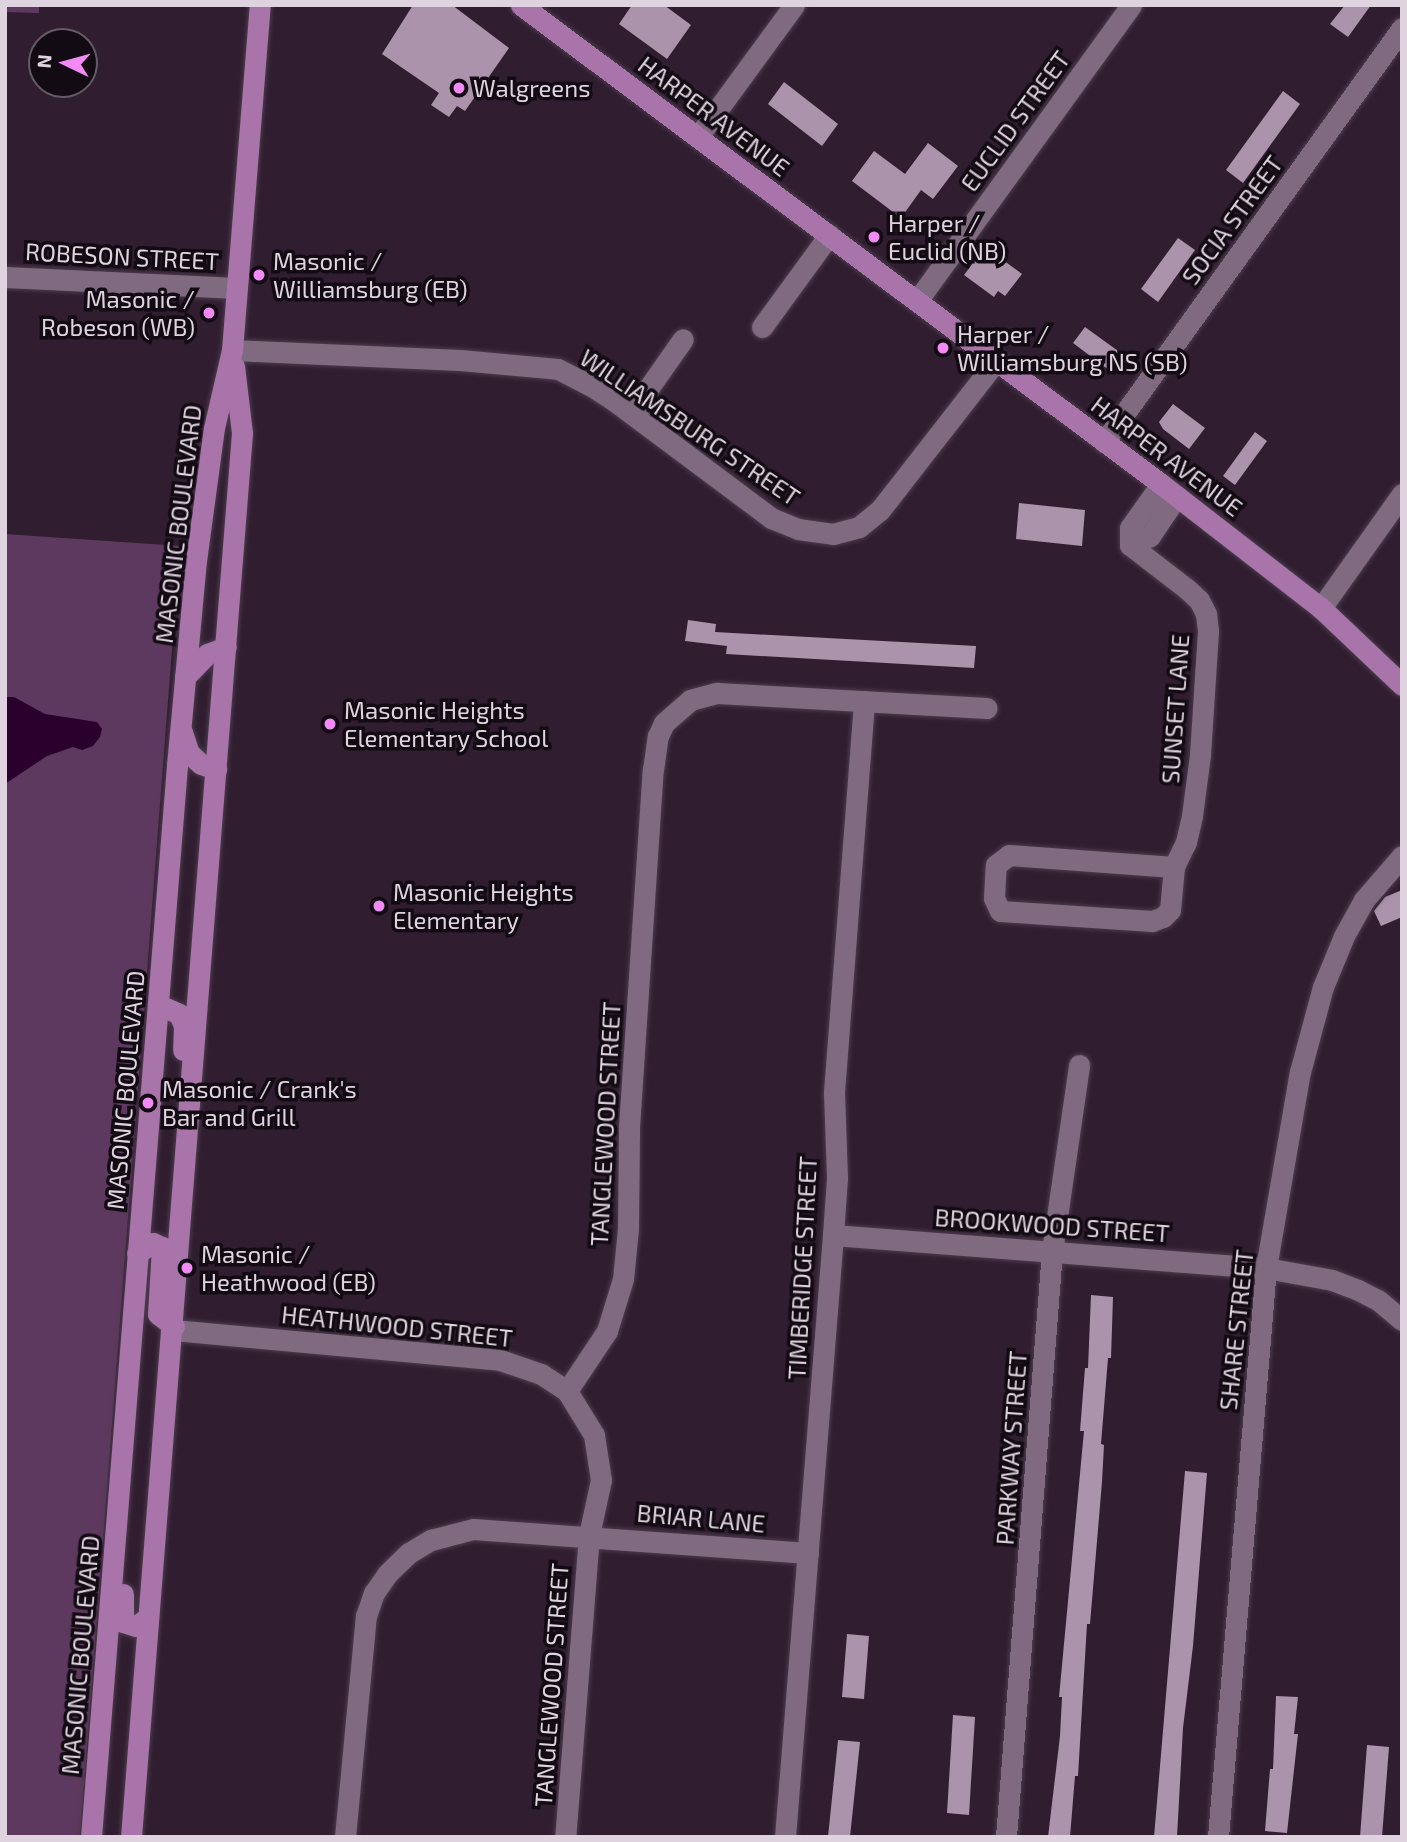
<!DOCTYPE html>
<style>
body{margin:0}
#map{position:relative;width:1407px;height:1842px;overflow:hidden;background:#301e30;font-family:"Exo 2",sans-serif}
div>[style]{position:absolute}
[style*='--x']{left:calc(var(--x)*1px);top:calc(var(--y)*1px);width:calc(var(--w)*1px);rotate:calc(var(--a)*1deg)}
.green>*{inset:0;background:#5e395f}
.water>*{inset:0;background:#2a002d}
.building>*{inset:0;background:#ab94ab}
.roads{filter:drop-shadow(0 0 2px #4b3c4c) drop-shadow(0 0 2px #4b3c4c)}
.minor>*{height:21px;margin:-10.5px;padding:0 10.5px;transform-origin:10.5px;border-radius:10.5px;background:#806a80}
.major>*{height:21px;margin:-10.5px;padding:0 10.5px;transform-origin:10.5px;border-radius:10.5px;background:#a874aa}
.dots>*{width:19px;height:19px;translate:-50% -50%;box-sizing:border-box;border:4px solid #130b13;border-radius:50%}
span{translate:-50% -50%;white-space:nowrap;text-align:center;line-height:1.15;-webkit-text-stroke:7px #130b13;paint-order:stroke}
.poi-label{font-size:24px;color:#dfd3df}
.left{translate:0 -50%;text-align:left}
.right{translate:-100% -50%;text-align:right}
.street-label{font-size:24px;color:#dfd3df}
.frame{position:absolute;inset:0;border:7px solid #dfd3df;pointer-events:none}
.north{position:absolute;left:28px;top:28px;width:70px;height:70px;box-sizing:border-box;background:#130b13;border:2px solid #655b65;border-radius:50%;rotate:275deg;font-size:19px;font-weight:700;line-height:28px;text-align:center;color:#dfd3df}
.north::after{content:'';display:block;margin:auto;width:24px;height:32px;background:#f18af5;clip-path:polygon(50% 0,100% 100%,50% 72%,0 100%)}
</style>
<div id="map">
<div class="green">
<div style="clip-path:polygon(5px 5px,39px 5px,39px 13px,5px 12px)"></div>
<div style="clip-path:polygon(5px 534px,180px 546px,80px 1837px,5px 1837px)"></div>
</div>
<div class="water">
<div style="clip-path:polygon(5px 697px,14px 697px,45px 714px,97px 722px,102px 729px,100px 737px,93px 746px,82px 750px,73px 747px,47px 756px,5px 784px)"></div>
</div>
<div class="building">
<div style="clip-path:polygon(413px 5px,452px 5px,509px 48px,465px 111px,457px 106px,449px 117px,431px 105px,439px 93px,382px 54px)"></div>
<div style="clip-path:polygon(632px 5px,664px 5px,691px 25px,667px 59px,619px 24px)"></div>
<div style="clip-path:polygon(1345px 5px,1371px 5px,1348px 37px,1330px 24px)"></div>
<div style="clip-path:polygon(784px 82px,838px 124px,822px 146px,768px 104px)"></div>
<div style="clip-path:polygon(1283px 91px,1300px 104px,1243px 183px,1226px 170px)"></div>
<div style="clip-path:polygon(928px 143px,958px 166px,933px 199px,921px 190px,901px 218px,852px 181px,874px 151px,905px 174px)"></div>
<div style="clip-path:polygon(1178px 238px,1195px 250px,1158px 302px,1141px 289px)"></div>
<div style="clip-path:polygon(985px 247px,1022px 274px,1005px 296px,998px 291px,994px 297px,964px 275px)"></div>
<div style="clip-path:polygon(1085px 327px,1125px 356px,1113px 373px,1073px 343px)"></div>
<div style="clip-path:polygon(1173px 404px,1205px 428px,1189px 449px,1163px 429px,1159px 422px)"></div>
<div style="clip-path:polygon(1255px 432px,1267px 441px,1235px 485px,1223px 476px)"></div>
<div style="clip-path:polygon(1019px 503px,1085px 510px,1082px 546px,1016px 539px)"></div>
<div style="clip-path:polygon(688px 620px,716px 624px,715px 632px,976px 646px,974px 668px,726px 654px,727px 646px,685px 641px)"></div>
<div style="clip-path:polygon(1402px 890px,1402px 917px,1381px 926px,1374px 911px,1385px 897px)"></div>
<div style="clip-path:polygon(1091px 1295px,1113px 1297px,1111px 1358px,1108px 1358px,1101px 1444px,1104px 1445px,1102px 1482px,1090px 1624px,1087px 1624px,1078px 1776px,1075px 1776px,1070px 1837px,1048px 1837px,1060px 1736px,1062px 1697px,1059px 1697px,1084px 1431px,1080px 1431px,1085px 1368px,1088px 1368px)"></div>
<div style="clip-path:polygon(1185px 1471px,1207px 1473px,1193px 1646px,1183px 1728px,1177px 1837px,1154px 1837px)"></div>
<div style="clip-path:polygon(847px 1634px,869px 1636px,864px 1699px,842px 1697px)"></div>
<div style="clip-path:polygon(1276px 1696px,1298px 1697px,1294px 1734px,1298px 1734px,1287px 1833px,1265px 1831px,1270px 1769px,1273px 1769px)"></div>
<div style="clip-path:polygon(953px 1715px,975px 1717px,969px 1815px,947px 1813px)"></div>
<div style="clip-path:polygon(838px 1740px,860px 1742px,850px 1837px,828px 1837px)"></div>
<div style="clip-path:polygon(1367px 1745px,1389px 1747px,1382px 1837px,1360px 1837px)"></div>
</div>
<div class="roads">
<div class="minor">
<div style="--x:699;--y:135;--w:161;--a:-53.8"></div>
<div style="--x:5;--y:277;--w:232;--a:2.7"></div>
<div style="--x:917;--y:301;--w:365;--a:-54.1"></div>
<div style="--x:762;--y:327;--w:114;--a:-53.9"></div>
<div style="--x:232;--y:350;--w:228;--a:2.5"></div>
<div style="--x:460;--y:360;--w:98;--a:5.2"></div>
<div style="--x:558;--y:369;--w:36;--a:27"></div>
<div style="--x:590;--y:385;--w:31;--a:33"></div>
<div style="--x:616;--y:402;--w:194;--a:36.8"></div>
<div style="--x:771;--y:518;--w:29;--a:22"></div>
<div style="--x:798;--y:529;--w:35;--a:8"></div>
<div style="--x:833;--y:534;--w:27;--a:-15"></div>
<div style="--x:859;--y:527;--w:27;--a:-39"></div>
<div style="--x:880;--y:510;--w:189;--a:-52.1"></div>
<div style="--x:631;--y:413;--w:90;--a:-54.9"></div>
<div style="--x:1104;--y:442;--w:510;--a:-54.25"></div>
<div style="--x:1161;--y:484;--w:54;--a:125.2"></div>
<div style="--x:1130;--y:528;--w:17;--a:90"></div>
<div style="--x:1130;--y:545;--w:22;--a:-24"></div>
<div style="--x:1150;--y:536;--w:48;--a:-56"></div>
<div style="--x:1130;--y:545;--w:72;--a:37.7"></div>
<div style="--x:1187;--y:589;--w:16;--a:43"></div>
<div style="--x:1199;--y:600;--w:16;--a:63"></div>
<div style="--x:1206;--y:614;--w:17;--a:83"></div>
<div style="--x:1208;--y:631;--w:124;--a:93.7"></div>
<div style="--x:1200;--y:755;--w:62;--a:97.5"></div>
<div style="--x:1192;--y:816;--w:27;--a:103"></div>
<div style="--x:1186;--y:842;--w:28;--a:116"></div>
<div style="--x:1174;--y:867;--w:43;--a:95.3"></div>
<div style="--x:1170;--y:910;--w:10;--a:135"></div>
<div style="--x:1163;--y:917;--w:12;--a:160"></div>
<div style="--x:1152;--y:921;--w:152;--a:-176.2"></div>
<div style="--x:1000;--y:911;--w:14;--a:-115"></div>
<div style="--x:994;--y:898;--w:33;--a:-87"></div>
<div style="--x:996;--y:865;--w:16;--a:-38"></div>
<div style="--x:1009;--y:855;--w:165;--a:4.2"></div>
<div style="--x:1321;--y:608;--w:140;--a:-54.6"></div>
<div style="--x:833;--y:1235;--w:434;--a:4.4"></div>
<div style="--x:1266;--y:1268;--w:67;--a:10.3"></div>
<div style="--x:1332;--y:1280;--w:28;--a:21"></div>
<div style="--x:1358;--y:1290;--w:22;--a:27"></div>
<div style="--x:1378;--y:1300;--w:31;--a:40"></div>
<div style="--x:173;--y:1330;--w:328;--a:5.2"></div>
<div style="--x:500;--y:1360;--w:43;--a:18.9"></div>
<div style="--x:541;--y:1374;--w:31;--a:33"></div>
<div style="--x:567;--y:1391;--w:52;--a:58.5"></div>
<div style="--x:594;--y:1435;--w:46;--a:81.2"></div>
<div style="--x:601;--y:1480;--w:56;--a:102.3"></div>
<div style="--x:589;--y:1535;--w:303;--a:94.5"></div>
<div style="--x:567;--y:1391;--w:72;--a:-56.3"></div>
<div style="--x:607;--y:1331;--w:54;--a:-72.9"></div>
<div style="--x:623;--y:1279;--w:50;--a:-84.3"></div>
<div style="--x:628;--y:1229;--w:102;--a:-89.4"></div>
<div style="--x:629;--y:1127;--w:358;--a:-86.2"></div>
<div style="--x:653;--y:770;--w:34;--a:-82"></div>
<div style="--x:658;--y:736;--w:14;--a:-65"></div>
<div style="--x:664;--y:723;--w:35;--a:-41"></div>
<div style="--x:690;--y:700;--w:28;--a:-15"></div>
<div style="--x:717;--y:693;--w:270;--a:3.2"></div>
<div style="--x:345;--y:1837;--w:222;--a:-84.6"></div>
<div style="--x:366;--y:1616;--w:24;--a:-71"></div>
<div style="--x:374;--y:1593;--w:24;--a:-55"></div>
<div style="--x:388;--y:1573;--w:29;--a:-44"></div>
<div style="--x:409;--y:1553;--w:26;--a:-31"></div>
<div style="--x:431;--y:1540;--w:43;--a:-14.7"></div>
<div style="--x:473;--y:1529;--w:336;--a:4.1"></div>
<div style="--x:785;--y:1837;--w:604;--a:-85.44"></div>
<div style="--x:833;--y:1235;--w:57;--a:-86"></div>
<div style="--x:837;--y:1178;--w:86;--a:-92"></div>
<div style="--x:834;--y:1092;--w:392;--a:-85.6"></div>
<div style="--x:1006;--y:1837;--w:588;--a:-85.51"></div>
<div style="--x:1052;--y:1251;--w:188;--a:-81.7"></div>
<div style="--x:1218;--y:1837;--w:571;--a:-85.18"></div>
<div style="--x:1266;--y:1268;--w:199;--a:-80.2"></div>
<div style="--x:1300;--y:1072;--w:88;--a:-74.9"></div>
<div style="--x:1323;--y:987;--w:55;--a:-67.6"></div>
<div style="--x:1344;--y:936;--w:41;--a:-60.9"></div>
<div style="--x:1364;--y:900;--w:58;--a:-49.2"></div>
</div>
<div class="major">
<div style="--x:521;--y:5;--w:799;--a:36.81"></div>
<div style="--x:1161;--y:484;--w:202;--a:37.8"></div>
<div style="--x:1321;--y:608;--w:112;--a:43.5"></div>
<div style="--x:185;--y:677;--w:32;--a:-46"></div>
<div style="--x:207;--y:654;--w:20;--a:-20"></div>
<div style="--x:182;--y:732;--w:22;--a:72"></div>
<div style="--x:189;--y:753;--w:16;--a:43"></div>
<div style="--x:201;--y:764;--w:16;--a:18"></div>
<div style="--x:159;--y:1005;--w:22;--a:24"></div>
<div style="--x:179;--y:1014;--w:13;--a:67"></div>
<div style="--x:184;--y:1026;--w:24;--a:92"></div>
<div style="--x:137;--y:1253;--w:19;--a:-32"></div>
<div style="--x:153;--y:1243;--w:10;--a:24"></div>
<div style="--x:162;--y:1247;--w:67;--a:93.4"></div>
<div style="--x:158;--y:1314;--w:20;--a:37"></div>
<div style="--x:123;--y:1594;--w:28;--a:90"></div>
<div style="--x:123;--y:1622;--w:14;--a:17"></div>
<div style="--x:136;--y:1626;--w:12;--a:-35"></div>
<div style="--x:91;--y:1837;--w:1075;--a:-85.41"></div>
<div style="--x:177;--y:765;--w:205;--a:-84.7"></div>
<div style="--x:196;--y:561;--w:134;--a:-82.3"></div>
<div style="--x:214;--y:428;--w:80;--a:-77"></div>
<div style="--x:232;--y:350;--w:346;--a:-85.4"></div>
<div style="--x:131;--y:1837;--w:1408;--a:-85.48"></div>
<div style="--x:242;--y:433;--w:67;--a:-96.8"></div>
</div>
</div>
<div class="dots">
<div style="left:459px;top:88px;background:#f18af5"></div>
<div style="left:874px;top:237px;background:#f18af5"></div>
<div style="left:259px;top:275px;background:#f18af5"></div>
<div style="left:209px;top:313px;background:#f18af5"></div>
<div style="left:943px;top:348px;background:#f18af5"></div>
<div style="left:330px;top:724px;background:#f18af5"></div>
<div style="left:379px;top:906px;background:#f18af5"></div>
<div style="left:148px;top:1103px;background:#f18af5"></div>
<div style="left:187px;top:1268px;background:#f18af5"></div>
</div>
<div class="poi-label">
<span class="left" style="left:473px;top:88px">Walgreens</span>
<span class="left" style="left:888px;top:237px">Harper /<br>Euclid (NB)</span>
<span class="left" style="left:273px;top:275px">Masonic /<br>Williamsburg (EB)</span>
<span class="right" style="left:195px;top:313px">Masonic /<br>Robeson (WB)</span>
<span class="left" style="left:957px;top:348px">Harper /<br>Williamsburg NS (SB)</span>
<span class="left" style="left:344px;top:724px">Masonic Heights<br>Elementary School</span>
<span class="left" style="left:393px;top:906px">Masonic Heights<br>Elementary</span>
<span class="left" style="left:162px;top:1103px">Masonic / Crank's<br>Bar and Grill</span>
<span class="left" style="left:201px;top:1268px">Masonic /<br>Heathwood (EB)</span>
</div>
<div class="street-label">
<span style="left:714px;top:116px;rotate:37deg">HARPER AVENUE</span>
<span style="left:1015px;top:121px;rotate:-54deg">EUCLID STREET</span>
<span style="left:1232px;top:220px;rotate:-54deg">SOCIA STREET</span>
<span style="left:122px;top:256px;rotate:3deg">ROBESON STREET</span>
<span style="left:690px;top:427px;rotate:34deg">WILLIAMSBURG STREET</span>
<span style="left:1167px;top:456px;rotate:37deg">HARPER AVENUE</span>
<span style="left:178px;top:524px;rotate:-83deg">MASONIC BOULEVARD</span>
<span style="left:1175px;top:709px;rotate:-86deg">SUNSET LANE</span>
<span style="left:125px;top:1090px;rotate:-85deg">MASONIC BOULEVARD</span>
<span style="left:605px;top:1124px;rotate:-87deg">TANGLEWOOD STREET</span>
<span style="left:1052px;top:1225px;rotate:4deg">BROOKWOOD STREET</span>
<span style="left:802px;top:1268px;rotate:-87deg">TIMBERIDGE STREET</span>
<span style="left:397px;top:1326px;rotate:6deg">HEATHWOOD STREET</span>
<span style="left:1236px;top:1330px;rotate:-84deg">SHARE STREET</span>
<span style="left:1011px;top:1448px;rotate:-86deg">PARKWAY STREET</span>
<span style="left:701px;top:1518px;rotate:5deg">BRIAR LANE</span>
<span style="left:80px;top:1655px;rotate:-85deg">MASONIC BOULEVARD</span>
<span style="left:551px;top:1685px;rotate:-86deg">TANGLEWOOD STREET</span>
</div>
<div class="frame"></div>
<div class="north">N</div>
</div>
